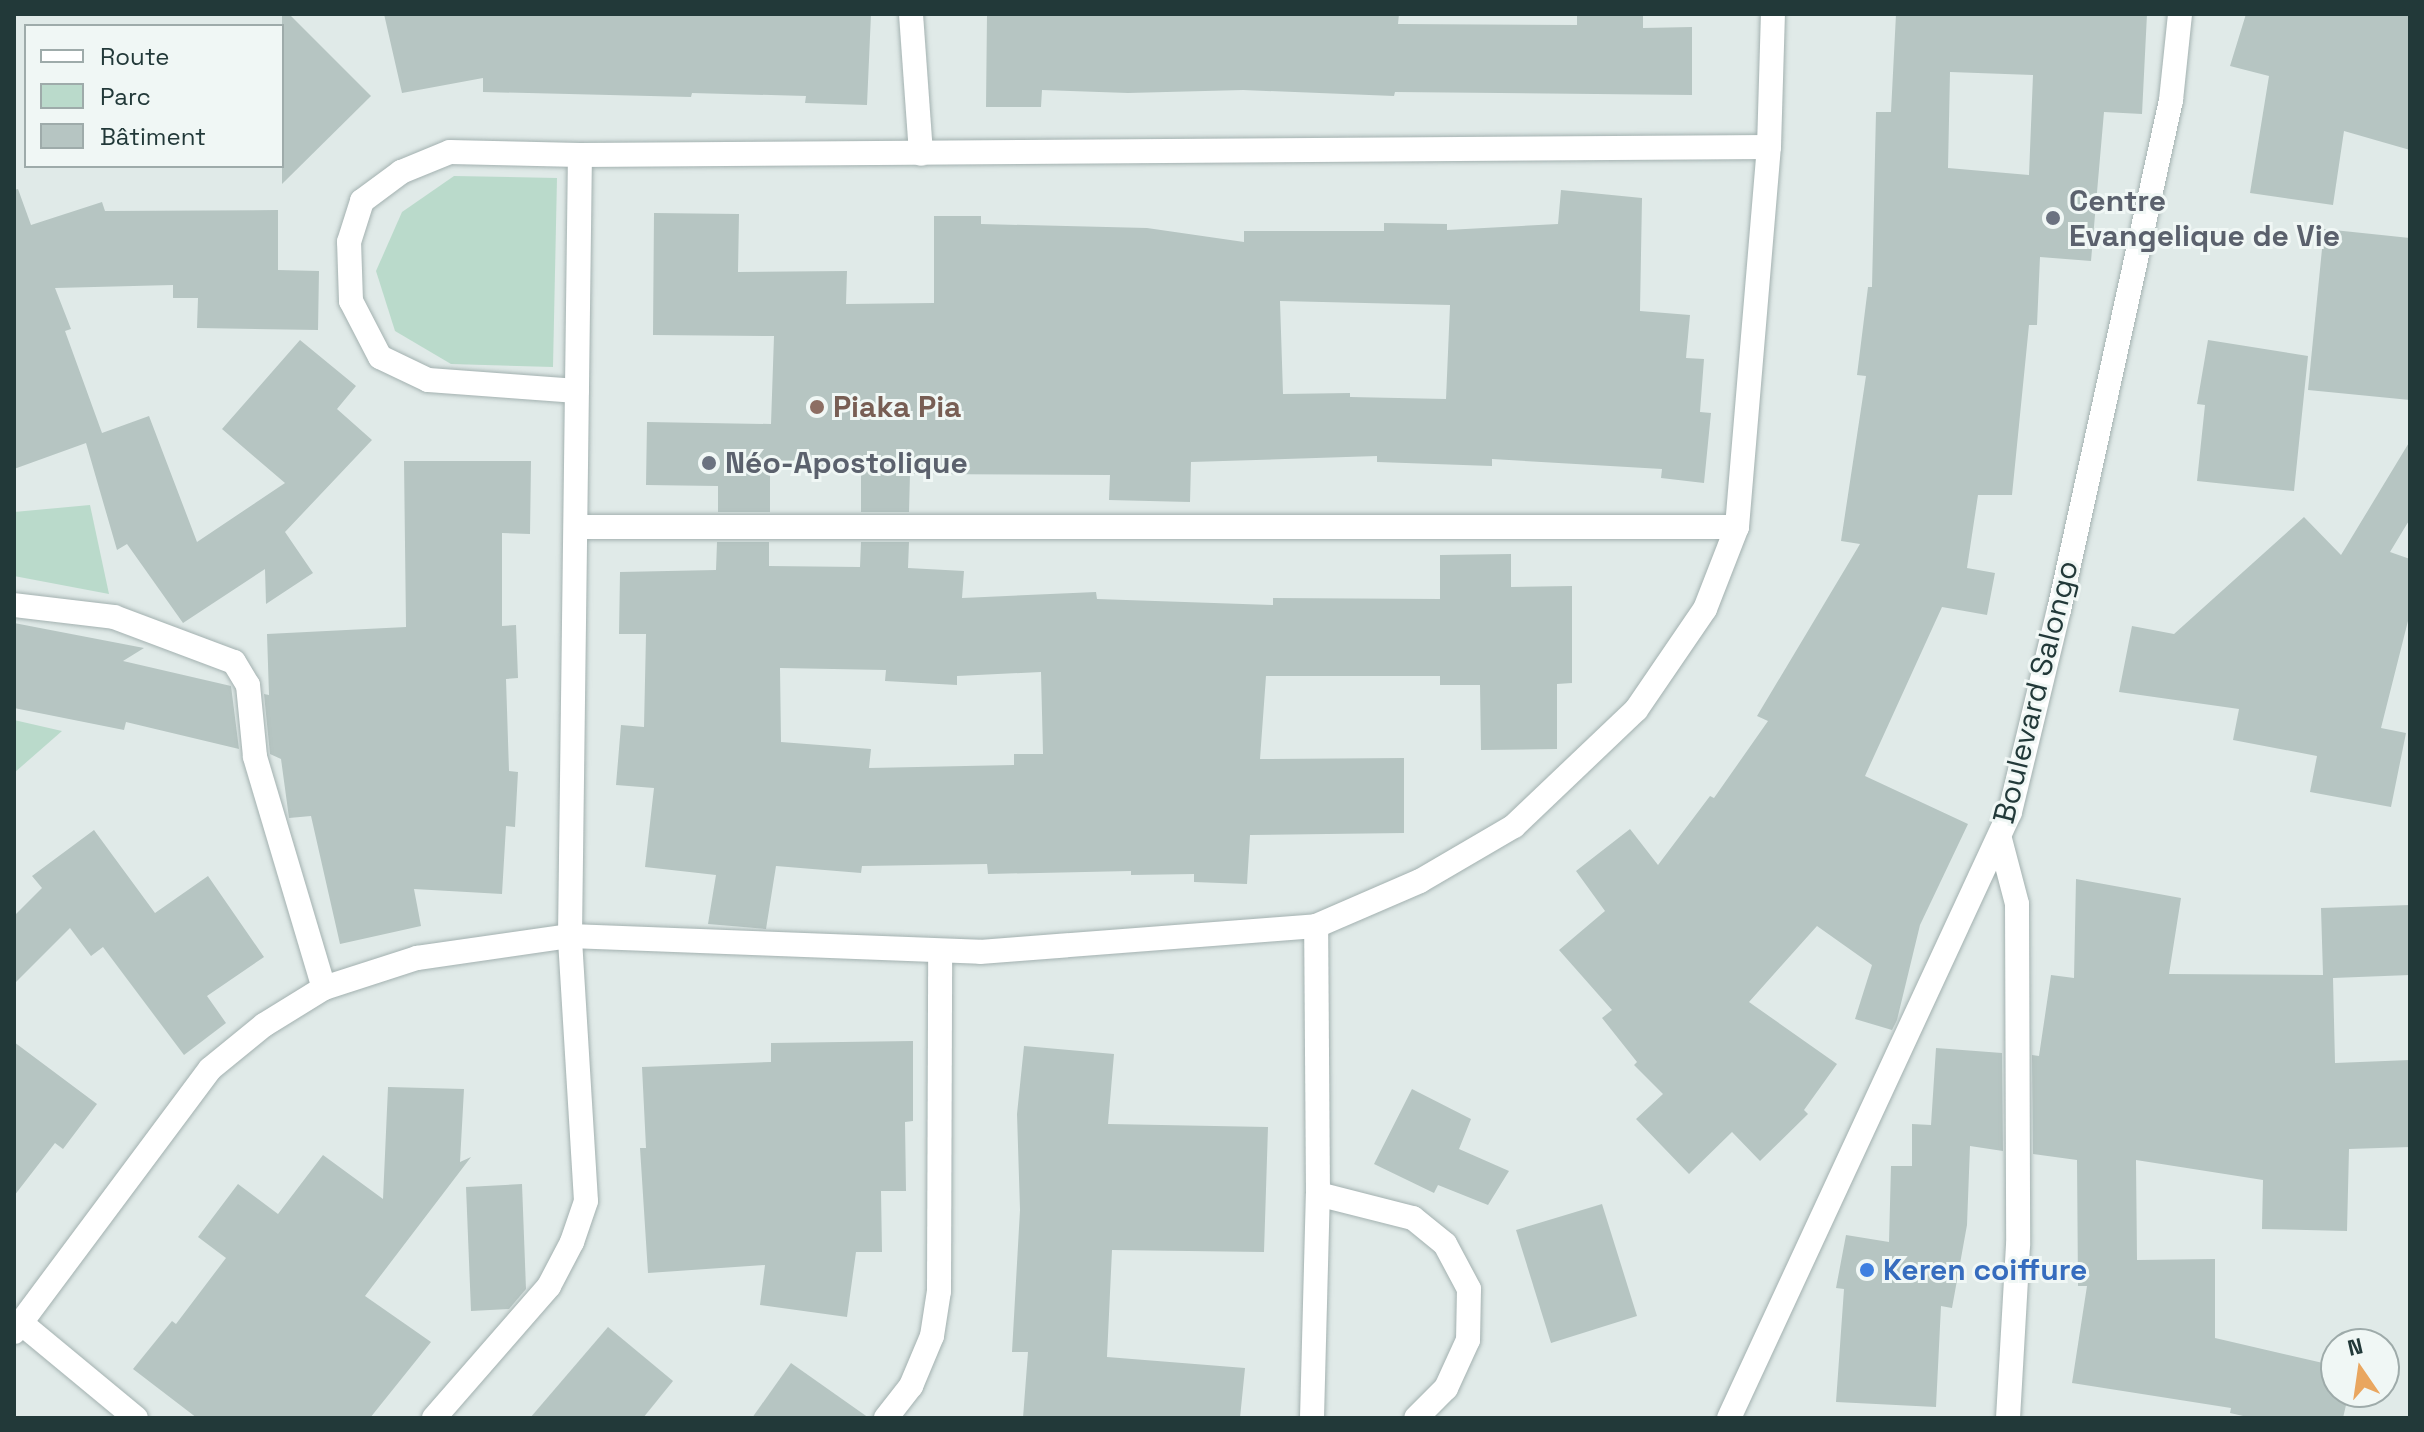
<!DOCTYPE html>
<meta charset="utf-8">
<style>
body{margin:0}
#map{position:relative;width:2424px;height:1432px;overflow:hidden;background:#e0eae8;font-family:"Space Grotesk",sans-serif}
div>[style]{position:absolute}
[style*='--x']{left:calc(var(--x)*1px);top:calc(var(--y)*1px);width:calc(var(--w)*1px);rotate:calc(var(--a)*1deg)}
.green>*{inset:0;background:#badacb}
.building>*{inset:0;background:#b6c5c2}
.roads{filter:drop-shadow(0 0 2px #a3b1b0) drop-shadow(0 0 2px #a3b1b0)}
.lane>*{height:24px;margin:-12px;padding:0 12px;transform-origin:12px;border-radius:12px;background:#fff}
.street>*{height:24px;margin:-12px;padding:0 12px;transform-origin:12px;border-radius:12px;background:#fff}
.dots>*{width:22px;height:22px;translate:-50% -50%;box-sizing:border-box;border:4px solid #f0f7f5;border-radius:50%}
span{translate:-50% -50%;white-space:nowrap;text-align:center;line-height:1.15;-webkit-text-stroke:6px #f0f7f5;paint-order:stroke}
.worship-label{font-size:30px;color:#5b616d;font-weight:700}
.left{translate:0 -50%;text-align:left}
.education-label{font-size:30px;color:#785e54;font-weight:700}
.street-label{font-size:30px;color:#223939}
.shop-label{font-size:30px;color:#366cbe;font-weight:700}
.frame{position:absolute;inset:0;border:16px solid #223939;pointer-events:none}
.legend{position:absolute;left:24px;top:24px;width:260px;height:144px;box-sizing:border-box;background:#f0f7f5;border:2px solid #9eabaa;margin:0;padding:10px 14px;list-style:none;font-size:24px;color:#223939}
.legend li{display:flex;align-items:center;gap:16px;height:40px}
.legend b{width:40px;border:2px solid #9eabaa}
.north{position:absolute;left:2320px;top:1328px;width:80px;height:80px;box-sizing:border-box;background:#f0f7f5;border:2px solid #9eabaa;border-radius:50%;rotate:347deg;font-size:22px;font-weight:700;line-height:32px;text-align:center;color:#223939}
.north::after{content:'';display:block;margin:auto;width:28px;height:36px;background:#e9a65f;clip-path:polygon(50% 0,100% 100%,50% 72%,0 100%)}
</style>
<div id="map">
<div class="green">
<div style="clip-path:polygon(454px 176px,557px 178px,553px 367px,451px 364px,395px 331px,376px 271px,402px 212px)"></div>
<div style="clip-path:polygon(90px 505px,109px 594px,14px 576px,14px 512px)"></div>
<div style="clip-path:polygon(14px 720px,62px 731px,14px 773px)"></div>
</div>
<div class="building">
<div style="clip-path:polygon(282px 14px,289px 14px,371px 96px,282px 184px)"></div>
<div style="clip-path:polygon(384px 14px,871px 14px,867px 105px,805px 103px,806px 96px,692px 93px,691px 97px,483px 92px,483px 78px,402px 93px)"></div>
<div style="clip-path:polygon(987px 14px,1399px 14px,1398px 24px,1577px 25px,1577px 14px,1643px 14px,1643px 28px,1692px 27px,1692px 95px,1395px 92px,1394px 96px,1243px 90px,1128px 93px,1042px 90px,1041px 107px,986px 107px)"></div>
<div style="clip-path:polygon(evenodd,1896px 14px,2147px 14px,2142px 114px,2104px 112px,2091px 261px,2040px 257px,2037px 325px,2029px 325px,2012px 495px,1978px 495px,1967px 568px,1995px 573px,1987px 615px,1942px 607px,1865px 776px,1968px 824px,1920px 925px,1897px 1020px,1892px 1030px,1855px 1019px,1872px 965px,1817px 926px,1749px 1002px,1837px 1064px,1804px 1110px,1808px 1114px,1760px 1161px,1732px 1132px,1689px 1174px,1636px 1119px,1663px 1094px,1634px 1065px,1637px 1062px,1602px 1018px,1612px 1010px,1559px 950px,1605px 911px,1576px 871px,1630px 829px,1658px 865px,1710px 796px,1714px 798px,1768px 721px,1757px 716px,1860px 544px,1841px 541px,1866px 376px,1857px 375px,1868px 287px,1872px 287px,1876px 112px,1891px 112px,1896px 14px,1950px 72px,2033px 75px,2029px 175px,1948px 168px,1950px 72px)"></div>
<div style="clip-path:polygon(2246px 14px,2410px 14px,2410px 150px,2344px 131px,2333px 205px,2250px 193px,2269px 76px,2230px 66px)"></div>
<div style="clip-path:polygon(18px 189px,31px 225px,102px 202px,105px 211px,278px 210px,278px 270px,319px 271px,318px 330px,197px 328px,198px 298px,173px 298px,173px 285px,55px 288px,71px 329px,65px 331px,102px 433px,149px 416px,197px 542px,285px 483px,222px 429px,300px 340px,356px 386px,337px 409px,372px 440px,285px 532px,313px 573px,266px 604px,265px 569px,183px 623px,127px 544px,117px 550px,86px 443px,14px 469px,14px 190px)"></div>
<div style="clip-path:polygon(evenodd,1561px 190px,1642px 198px,1640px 311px,1690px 315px,1686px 358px,1704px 359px,1700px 412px,1711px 413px,1704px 483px,1661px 478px,1662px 469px,1492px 459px,1492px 466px,1377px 462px,1377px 456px,1191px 462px,1190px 502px,1109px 500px,1110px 475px,910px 474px,909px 512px,861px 512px,861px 472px,770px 469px,770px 512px,718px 512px,718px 486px,646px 485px,647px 422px,771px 424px,774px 336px,653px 335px,654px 213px,739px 214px,738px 272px,847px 271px,846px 304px,934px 303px,934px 216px,981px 216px,981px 224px,1147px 228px,1244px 242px,1244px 231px,1384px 231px,1384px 223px,1447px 224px,1447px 230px,1558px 224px,1561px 190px,1280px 301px,1450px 305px,1446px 399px,1350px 397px,1350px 393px,1283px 394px,1280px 301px)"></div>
<div style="clip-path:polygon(2324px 229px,2410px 238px,2410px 400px,2308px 390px)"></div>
<div style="clip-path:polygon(2208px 340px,2308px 356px,2294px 491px,2197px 481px,2205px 405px,2197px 404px)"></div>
<div style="clip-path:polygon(2410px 441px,2410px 519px,2390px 552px,2410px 559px,2410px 613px,2381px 728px,2406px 733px,2391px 807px,2310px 792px,2317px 756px,2233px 740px,2239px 709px,2119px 692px,2132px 626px,2174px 634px,2304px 517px,2341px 555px)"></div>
<div style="clip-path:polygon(404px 461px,531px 461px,530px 534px,502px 533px,502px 626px,516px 625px,518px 678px,506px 679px,509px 771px,518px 772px,515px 827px,506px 826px,502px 894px,414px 889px,421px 926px,340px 944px,311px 816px,289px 818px,281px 759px,270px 754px,264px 694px,269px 695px,267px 634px,406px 627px)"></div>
<div style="clip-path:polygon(evenodd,717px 542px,769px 542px,769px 566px,860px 567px,861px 542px,909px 542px,908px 568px,964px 571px,962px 598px,1096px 592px,1097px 599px,1273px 605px,1273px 598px,1440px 599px,1440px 555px,1511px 554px,1511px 587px,1572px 586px,1572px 683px,1557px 684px,1557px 749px,1481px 750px,1480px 685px,1440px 685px,1440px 676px,1266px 676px,1260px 759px,1404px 758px,1404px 833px,1250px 835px,1247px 884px,1194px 882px,1194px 874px,1131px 875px,1131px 871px,988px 874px,987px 864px,862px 866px,861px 873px,776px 866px,766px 929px,708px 924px,716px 875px,645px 867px,654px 788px,616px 785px,621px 725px,644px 727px,646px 634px,619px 634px,620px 572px,716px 570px,717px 542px,780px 668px,886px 670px,885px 681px,957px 685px,957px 676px,1041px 672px,1043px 754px,1014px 754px,1014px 765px,869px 768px,871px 749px,781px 742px,780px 668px)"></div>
<div style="clip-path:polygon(14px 623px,144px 648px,123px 661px,231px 686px,239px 749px,126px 722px,124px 730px,14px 708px)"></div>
<div style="clip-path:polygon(94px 830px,155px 913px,208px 876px,264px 957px,207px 996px,226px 1023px,184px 1055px,103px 947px,91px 956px,70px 928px,14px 984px,14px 916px,42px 888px,32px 876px)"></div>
<div style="clip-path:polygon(2076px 879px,2181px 898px,2169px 974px,2323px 975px,2321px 908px,2410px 905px,2410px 975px,2333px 978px,2335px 1063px,2410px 1060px,2410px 1147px,2349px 1149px,2347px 1231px,2262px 1229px,2263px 1180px,2136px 1160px,2137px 1260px,2215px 1259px,2215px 1338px,2336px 1366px,2336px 1392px,2349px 1392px,2343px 1418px,2252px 1418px,2230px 1413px,2231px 1408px,2072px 1383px,2087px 1286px,2078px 1286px,2077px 1160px,2033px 1154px,2032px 1055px,2039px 1056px,2051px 975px,2074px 978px)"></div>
<div style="clip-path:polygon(913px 1041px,913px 1121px,905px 1122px,906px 1191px,881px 1191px,882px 1252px,856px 1252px,847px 1317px,760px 1305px,765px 1265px,648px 1273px,640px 1148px,646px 1148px,642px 1067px,771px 1062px,771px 1043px)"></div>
<div style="clip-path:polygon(14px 1042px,97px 1104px,63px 1149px,55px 1143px,14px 1196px)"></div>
<div style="clip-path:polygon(1024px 1046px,1114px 1054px,1108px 1124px,1268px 1127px,1264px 1252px,1112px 1250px,1107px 1357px,1245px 1368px,1240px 1418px,1023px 1418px,1028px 1352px,1012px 1352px,1020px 1210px,1017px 1114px)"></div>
<div style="clip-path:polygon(1936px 1048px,2002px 1053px,2003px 1151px,1970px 1146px,1967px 1225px,1952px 1308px,1941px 1306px,1936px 1407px,1836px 1402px,1844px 1289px,1836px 1288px,1846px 1235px,1889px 1242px,1891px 1166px,1912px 1166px,1912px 1124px,1931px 1125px)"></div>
<div style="clip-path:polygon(388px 1087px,464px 1089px,460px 1162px,471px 1157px,365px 1296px,431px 1342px,370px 1418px,197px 1418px,133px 1369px,172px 1321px,176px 1324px,226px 1258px,198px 1237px,238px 1184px,278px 1214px,323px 1155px,383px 1199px)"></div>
<div style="clip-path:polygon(1412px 1089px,1471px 1119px,1459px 1149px,1509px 1171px,1488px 1205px,1438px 1185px,1434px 1193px,1374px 1164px)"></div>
<div style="clip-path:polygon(522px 1184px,526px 1289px,509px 1309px,471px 1311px,466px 1187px)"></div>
<div style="clip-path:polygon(1602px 1204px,1637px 1316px,1551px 1343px,1516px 1230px)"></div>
<div style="clip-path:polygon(608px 1327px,673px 1381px,643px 1418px,530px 1418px)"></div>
<div style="clip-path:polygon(791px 1363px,869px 1418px,752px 1418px)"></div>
</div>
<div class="roads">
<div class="lane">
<div style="--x:114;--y:617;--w:128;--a:20.6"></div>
<div style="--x:234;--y:662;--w:27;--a:59"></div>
<div style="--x:248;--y:685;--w:72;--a:84.4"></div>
<div style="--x:2000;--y:839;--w:67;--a:75.3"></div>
<div style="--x:2017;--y:904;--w:341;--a:89.8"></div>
<div style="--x:2018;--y:1245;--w:173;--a:93.3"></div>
</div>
<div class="street">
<div style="--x:911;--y:14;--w:140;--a:85.9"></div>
<div style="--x:577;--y:391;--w:149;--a:-175.8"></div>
<div style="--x:428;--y:380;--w:53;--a:-154.4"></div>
<div style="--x:380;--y:357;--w:63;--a:-117.4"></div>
<div style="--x:351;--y:301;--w:59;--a:-91.9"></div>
<div style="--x:349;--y:242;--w:43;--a:-72.4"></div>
<div style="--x:362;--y:201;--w:49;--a:-36.6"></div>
<div style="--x:401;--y:172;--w:53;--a:-22.2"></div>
<div style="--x:450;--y:152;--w:130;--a:1.3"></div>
<div style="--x:580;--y:155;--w:1189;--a:-0.39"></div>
<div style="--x:578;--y:527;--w:1159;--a:0"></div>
<div style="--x:14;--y:605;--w:101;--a:6.8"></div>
<div style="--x:255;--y:757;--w:241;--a:73.4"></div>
<div style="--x:1318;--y:1194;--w:98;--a:14.2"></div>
<div style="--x:1413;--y:1218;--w:41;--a:39.1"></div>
<div style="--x:1445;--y:1244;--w:51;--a:61.9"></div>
<div style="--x:1469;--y:1289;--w:51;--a:91.1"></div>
<div style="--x:1468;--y:1340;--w:53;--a:114.6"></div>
<div style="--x:1446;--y:1388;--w:42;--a:135"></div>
<div style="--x:21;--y:1323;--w:149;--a:39.6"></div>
<div style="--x:14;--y:1332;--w:328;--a:-53.3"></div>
<div style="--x:210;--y:1069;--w:70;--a:-39.2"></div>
<div style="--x:264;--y:1025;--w:70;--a:-31.7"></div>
<div style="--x:324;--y:988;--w:98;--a:-17.9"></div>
<div style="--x:417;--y:958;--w:155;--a:-8.2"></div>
<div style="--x:570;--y:936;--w:410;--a:2.2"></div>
<div style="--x:980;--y:952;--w:337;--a:-4.4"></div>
<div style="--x:1316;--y:926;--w:113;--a:-23.4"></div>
<div style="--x:1420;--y:881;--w:109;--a:-30.3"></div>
<div style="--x:1514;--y:826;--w:168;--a:-43.6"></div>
<div style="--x:1636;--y:710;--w:122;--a:-55.7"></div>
<div style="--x:1705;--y:609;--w:88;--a:-68.7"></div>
<div style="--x:1737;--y:527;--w:381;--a:-85.2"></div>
<div style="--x:1769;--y:147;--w:133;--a:-88.3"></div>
<div style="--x:434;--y:1418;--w:175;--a:-48.9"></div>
<div style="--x:549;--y:1286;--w:50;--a:-62.4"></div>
<div style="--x:572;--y:1242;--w:43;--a:-71.1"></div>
<div style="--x:586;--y:1201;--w:265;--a:-93.5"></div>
<div style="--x:570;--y:936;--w:781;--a:-89.27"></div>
<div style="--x:886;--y:1418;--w:41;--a:-52"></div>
<div style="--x:911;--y:1386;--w:54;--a:-67.2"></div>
<div style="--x:932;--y:1336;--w:46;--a:-81.2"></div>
<div style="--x:939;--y:1291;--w:340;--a:-89.8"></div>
<div style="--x:1312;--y:1418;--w:224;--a:-88.5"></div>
<div style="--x:1318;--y:1194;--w:268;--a:-90.4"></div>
<div style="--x:1729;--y:1418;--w:668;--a:-65.12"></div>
<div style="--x:2010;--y:812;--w:208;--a:-76.4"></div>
<div style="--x:2059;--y:610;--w:522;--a:-77.61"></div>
<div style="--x:2171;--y:100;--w:86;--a:-84"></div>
</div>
</div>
<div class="dots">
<div style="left:2053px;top:218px;background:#6b7280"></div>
<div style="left:817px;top:407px;background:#8d6e63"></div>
<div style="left:709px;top:463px;background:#6b7280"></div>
<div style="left:1867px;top:1270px;background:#3f7fe0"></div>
</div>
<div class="worship-label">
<span class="left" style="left:2069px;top:218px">Centre<br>Evangelique de Vie</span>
<span class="left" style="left:725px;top:463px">Néo-Apostolique</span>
</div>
<div class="education-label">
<span class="left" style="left:833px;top:407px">Piaka Pia</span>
</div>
<div class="street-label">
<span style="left:2036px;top:692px;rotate:-76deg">Boulevard Salongo</span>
</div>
<div class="shop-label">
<span class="left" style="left:1883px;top:1270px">Keren coiffure</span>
</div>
<div class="frame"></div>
<ul class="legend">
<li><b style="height:10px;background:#fff"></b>Route</li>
<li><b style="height:22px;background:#badacb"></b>Parc</li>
<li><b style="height:22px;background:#b6c5c2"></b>Bâtiment</li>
</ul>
<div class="north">N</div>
</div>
